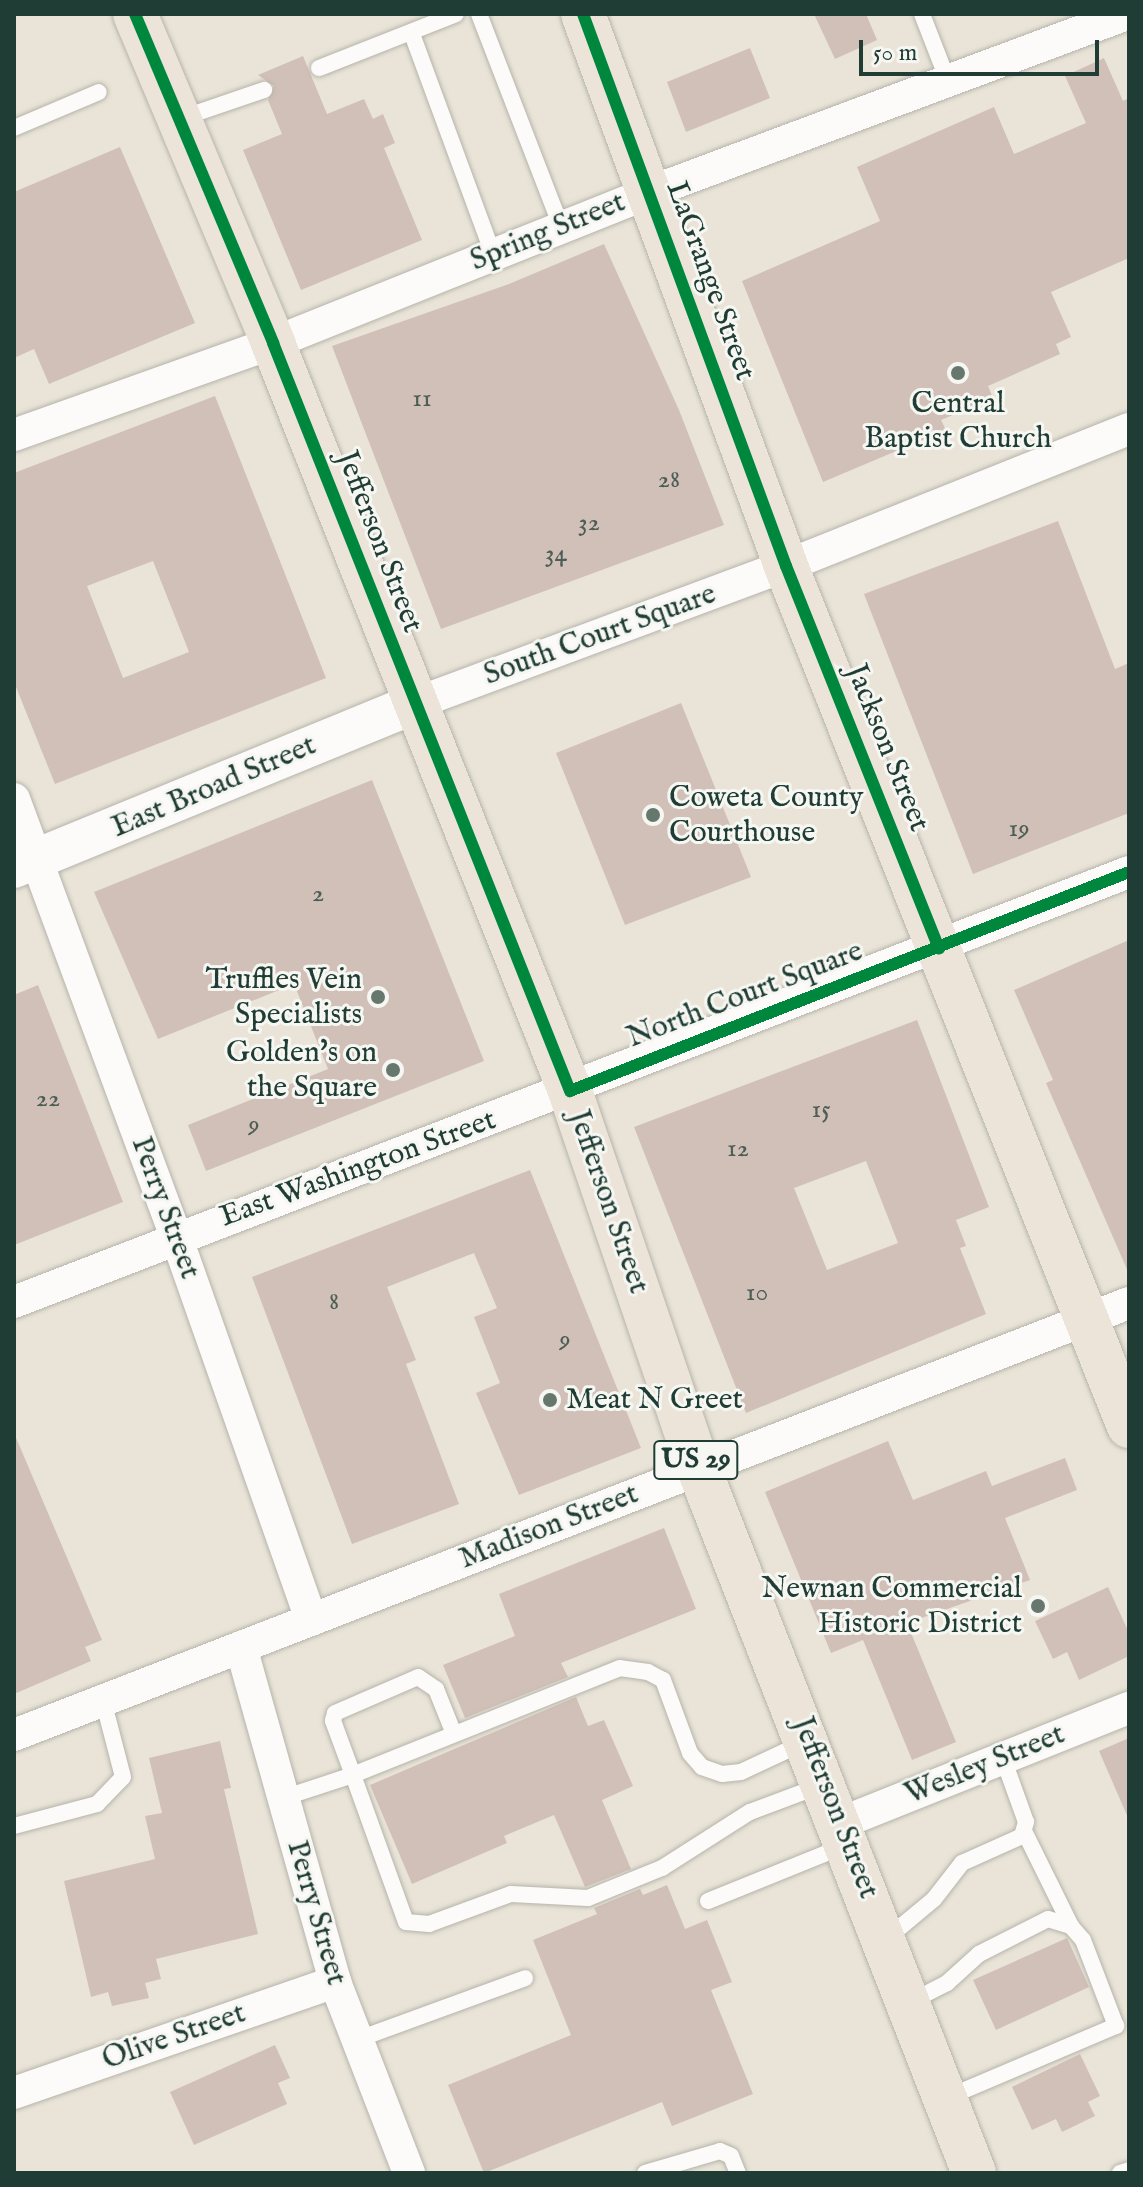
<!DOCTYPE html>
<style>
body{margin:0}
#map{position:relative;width:1143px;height:2187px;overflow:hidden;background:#eae4d8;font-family:"IM FELL English",serif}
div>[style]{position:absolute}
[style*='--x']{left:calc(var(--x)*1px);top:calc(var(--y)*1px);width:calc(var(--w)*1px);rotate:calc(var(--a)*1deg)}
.building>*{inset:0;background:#d1c0b7}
.roads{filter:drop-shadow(0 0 2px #b5b4ab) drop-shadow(0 0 2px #b5b4ab)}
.service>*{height:16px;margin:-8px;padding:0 8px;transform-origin:8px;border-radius:8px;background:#fcfbf9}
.minor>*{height:32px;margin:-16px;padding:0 16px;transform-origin:16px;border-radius:16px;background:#fcfbf9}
.tertiary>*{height:40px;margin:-20px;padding:0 20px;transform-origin:20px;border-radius:20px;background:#fcfbf9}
.primary>*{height:44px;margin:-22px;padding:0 22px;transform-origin:22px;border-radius:22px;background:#ece3d9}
.cycleway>*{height:12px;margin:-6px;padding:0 6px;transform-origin:6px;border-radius:6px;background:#00873e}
.dots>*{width:22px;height:22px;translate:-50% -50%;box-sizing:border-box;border:4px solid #f6f6f2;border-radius:50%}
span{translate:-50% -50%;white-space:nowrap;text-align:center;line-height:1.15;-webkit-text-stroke:6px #f6f6f2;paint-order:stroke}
.number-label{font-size:26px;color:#4c5e55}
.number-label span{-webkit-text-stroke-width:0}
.shield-label span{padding:2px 6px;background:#f6f6f2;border:2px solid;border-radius:6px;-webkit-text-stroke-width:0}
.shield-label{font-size:28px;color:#1f3d34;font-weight:700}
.street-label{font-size:30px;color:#1f3d34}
.poi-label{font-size:30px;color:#1f3d34}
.left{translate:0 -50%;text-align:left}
.right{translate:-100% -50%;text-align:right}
.frame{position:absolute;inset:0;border:16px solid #1f3d34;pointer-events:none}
.scale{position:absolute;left:859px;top:40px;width:240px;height:36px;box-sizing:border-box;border:4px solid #1f3d34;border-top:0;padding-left:10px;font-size:24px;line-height:28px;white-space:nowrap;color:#1f3d34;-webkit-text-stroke:6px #f6f6f2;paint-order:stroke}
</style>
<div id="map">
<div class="building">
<div style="clip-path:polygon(814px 14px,866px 14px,877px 40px,835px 59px)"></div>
<div style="clip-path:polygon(750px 48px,770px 98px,686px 132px,667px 82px)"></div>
<div style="clip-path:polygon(303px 56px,327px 114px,364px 99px,373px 119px,383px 114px,395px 143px,384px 148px,422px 240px,301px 290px,243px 150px,282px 134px,268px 100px,274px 86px,258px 75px)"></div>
<div style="clip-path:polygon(1104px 58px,1123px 101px,1129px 98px,1129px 258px,1051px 292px,1071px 337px,1056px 344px,1060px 354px,988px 386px,993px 398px,941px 420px,946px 430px,823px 482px,742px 281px,880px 221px,857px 167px,994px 107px,1014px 154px,1086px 123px,1065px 76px)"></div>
<div style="clip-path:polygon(120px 147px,195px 323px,49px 384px,34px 349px,14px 358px,14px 192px)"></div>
<div style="clip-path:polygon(604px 244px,679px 410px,724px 525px,441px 629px,332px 346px,509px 284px)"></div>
<div style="clip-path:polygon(evenodd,215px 396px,326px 678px,55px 784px,14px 682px,14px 473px,215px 396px,153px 561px,189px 652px,123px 678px,87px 586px,153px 561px)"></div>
<div style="clip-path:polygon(1058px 521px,1115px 669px,1129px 663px,1129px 813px,973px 874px,864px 594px)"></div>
<div style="clip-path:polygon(681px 703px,751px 877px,625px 925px,556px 753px)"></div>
<div style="clip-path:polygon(372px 780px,484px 1061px,206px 1171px,188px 1125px,328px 1069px,294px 984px,158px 1039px,94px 892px)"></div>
<div style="clip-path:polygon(1129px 940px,1129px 1274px,1046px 1083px,1053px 1080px,1014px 990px)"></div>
<div style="clip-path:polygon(38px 985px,123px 1202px,14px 1245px,14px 995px)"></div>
<div style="clip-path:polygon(evenodd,917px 1020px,989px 1207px,956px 1220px,966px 1246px,960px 1248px,986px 1314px,746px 1413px,634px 1127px,917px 1020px,866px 1161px,898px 1243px,827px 1270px,794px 1188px,866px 1161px)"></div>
<div style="clip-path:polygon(530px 1170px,641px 1448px,519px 1495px,476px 1393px,500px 1383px,474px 1317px,497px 1308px,474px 1253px,387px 1287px,416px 1360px,406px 1364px,459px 1504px,352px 1544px,252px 1277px)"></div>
<div style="clip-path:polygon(14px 1433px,102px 1640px,85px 1647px,91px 1661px,14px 1694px)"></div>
<div style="clip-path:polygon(888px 1441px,913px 1500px,986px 1471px,992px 1486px,1065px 1458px,1077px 1490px,1005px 1518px,1030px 1580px,907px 1623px,956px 1742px,912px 1760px,863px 1640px,831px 1653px,765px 1492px)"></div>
<div style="clip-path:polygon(664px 1528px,696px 1609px,561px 1663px,568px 1677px,465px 1718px,443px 1665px,515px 1636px,499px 1594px)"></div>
<div style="clip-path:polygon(1108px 1587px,1129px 1633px,1129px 1656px,1079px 1680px,1067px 1652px,1053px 1659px,1035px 1621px)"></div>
<div style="clip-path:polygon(576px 1697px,588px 1726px,604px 1720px,633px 1786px,602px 1800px,631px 1869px,585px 1887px,554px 1815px,504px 1836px,507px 1843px,412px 1884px,370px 1785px)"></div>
<div style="clip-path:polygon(1129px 1738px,1129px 1820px,1099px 1751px)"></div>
<div style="clip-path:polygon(220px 1741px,231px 1788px,224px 1789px,258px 1934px,156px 1959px,161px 1979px,145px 1983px,149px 1998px,112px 2006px,108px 1992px,91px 1997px,64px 1881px,155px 1859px,145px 1816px,162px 1813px,149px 1758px)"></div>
<div style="clip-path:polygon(667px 1885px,685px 1929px,707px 1920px,732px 1982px,711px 1990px,753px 2094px,672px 2126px,662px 2102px,484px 2173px,448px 2085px,571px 2035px,533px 1940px,597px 1914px,594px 1908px,640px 1889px,643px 1895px)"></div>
<div style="clip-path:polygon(1067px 1938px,1089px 1987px,996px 2030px,973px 1980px)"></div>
<div style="clip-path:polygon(275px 2045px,290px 2078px,278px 2083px,287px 2104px,194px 2145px,170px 2092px)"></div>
<div style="clip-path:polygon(1080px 2054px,1100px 2096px,1088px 2102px,1095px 2116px,1062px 2132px,1056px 2119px,1032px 2130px,1012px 2087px)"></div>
</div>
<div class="roads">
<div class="service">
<div style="--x:479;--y:14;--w:228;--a:68.9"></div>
<div style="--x:922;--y:14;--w:72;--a:68.8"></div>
<div style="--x:412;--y:34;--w:234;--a:69.8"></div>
<div style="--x:319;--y:68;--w:147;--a:-21.5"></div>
<div style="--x:182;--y:118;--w:87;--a:-18.9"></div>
<div style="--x:14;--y:128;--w:92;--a:-23"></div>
<div style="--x:803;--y:1743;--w:68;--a:154.9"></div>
<div style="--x:741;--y:1772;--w:19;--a:174"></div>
<div style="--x:722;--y:1774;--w:21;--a:-161"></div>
<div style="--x:702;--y:1767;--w:18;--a:-131"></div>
<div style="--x:690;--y:1753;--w:78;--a:-110.3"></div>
<div style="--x:663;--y:1680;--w:17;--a:-152"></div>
<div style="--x:648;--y:1672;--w:28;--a:-172"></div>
<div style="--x:620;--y:1668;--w:288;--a:158.2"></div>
<div style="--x:353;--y:1775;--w:156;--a:70.2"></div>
<div style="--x:406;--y:1922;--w:23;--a:5"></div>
<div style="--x:429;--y:1924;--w:87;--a:-20.1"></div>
<div style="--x:511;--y:1894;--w:77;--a:3"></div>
<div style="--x:588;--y:1898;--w:80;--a:-22.1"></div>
<div style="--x:662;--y:1868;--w:104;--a:-32.5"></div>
<div style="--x:750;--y:1812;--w:74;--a:-20.6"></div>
<div style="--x:283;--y:1798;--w:74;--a:-18.2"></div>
<div style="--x:353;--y:1775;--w:58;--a:-110.3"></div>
<div style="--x:333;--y:1721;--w:8;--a:-76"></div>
<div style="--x:335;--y:1713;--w:90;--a:-23.4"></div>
<div style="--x:418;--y:1677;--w:22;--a:34"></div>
<div style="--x:436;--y:1689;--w:48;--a:68.2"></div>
<div style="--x:14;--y:1826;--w:86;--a:-14.8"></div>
<div style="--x:97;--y:1804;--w:37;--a:-46"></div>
<div style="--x:123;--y:1777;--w:80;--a:-104.6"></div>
<div style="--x:708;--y:1901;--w:147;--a:-22"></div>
<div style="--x:886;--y:1939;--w:62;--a:-39.8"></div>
<div style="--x:934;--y:1899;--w:46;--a:-52.1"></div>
<div style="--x:962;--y:1863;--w:66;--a:-24.2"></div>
<div style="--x:1022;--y:1836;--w:15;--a:-74"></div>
<div style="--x:1026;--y:1822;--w:68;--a:-109.8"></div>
<div style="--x:910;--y:2002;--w:42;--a:-27.2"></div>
<div style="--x:947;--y:1983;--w:43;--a:-42.2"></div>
<div style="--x:979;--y:1954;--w:77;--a:-26.9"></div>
<div style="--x:1048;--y:1919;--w:24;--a:17"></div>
<div style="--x:356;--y:2040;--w:180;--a:-20.1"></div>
<div style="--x:946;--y:2098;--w:185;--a:-23"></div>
<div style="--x:1116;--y:2026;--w:92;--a:-111"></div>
<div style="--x:1083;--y:1940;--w:18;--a:-131"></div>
<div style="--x:1071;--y:1926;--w:106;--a:-116.3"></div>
<div style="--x:645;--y:2173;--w:78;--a:-16.3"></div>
<div style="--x:720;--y:2151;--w:12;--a:24"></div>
<div style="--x:731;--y:2156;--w:18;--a:68"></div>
<div style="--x:1120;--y:2173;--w:9;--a:-18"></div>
</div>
<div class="minor">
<div style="--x:14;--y:435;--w:275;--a:-19.6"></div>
<div style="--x:273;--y:343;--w:406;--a:-21.8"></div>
<div style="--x:650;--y:192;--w:509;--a:-20.46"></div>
<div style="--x:414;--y:704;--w:397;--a:-20.4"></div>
<div style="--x:786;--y:566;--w:369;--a:-21.8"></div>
<div style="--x:14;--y:799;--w:466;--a:69.7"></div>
<div style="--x:176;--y:1236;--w:407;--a:70.6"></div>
<div style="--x:14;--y:1302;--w:1195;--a:-21.09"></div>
<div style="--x:241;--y:1647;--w:348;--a:74.3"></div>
<div style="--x:335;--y:1982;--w:205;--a:68.8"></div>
<div style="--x:14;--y:1735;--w:1196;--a:-21.18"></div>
<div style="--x:841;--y:1823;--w:310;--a:-21.8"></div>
<div style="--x:14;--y:2093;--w:340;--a:-19.1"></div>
</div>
<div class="tertiary">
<div style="--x:14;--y:868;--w:432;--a:-22.3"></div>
</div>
<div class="primary">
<div style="--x:135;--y:14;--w:357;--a:67.2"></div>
<div style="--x:273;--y:343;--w:805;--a:68.34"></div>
<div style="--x:570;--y:1091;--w:399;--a:71.2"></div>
<div style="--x:699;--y:1469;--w:756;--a:68.66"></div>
<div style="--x:583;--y:14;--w:588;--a:69.81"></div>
<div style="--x:786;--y:566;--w:926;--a:68.26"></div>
</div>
</div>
<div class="cycleway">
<div style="--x:135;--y:14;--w:357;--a:67.2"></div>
<div style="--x:273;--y:343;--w:805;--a:68.34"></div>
<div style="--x:570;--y:1091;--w:600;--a:-21.39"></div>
<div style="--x:583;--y:14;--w:588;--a:69.81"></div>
<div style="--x:786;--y:566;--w:412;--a:68.2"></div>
</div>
<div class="dots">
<div style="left:958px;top:373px;background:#66776d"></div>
<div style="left:653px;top:815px;background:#66776d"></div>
<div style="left:378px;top:997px;background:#66776d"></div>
<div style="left:393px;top:1070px;background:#66776d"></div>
<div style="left:550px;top:1400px;background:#66776d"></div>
<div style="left:1038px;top:1606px;background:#66776d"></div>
</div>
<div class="number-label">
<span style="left:422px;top:399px">11</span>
<span style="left:669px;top:480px">28</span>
<span style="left:589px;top:523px">32</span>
<span style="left:556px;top:554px">34</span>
<span style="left:1019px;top:829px">19</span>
<span style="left:318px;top:894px">2</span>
<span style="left:48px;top:1099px">22</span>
<span style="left:821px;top:1110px">15</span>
<span style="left:254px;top:1125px">9</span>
<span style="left:738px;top:1149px">12</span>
<span style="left:757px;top:1293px">10</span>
<span style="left:334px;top:1302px">8</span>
<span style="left:565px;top:1340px">9</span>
</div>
<div class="shield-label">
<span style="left:696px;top:1460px">US 29</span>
</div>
<div class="street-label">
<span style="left:548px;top:232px;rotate:-22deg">Spring Street</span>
<span style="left:710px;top:281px;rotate:70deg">LaGrange Street</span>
<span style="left:379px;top:542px;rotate:69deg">Jefferson Street</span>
<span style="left:600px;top:635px;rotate:-20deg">South Court Square</span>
<span style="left:887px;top:748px;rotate:68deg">Jackson Street</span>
<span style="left:214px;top:787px;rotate:-23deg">East Broad Street</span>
<span style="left:745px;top:995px;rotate:-21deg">North Court Square</span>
<span style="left:358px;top:1169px;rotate:-20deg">East Washington Street</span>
<span style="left:608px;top:1202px;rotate:71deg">Jefferson Street</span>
<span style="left:165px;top:1208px;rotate:70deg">Perry Street</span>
<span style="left:549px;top:1527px;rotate:-21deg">Madison Street</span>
<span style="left:985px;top:1765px;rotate:-22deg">Wesley Street</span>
<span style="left:835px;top:1808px;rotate:69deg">Jefferson Street</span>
<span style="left:316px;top:1913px;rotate:74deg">Perry Street</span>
<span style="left:174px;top:2037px;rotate:-19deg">Olive Street</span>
</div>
<div class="poi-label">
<span style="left:958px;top:421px">Central<br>Baptist Church</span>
<span class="left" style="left:669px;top:815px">Coweta County<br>Courthouse</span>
<span class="right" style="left:362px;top:997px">Truffles Vein<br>Specialists</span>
<span class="right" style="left:377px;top:1070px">Golden's on<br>the Square</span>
<span class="left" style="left:566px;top:1400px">Meat N Greet</span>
<span class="right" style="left:1022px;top:1606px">Newnan Commercial<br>Historic District</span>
</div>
<div class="frame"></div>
<div class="scale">50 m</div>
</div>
